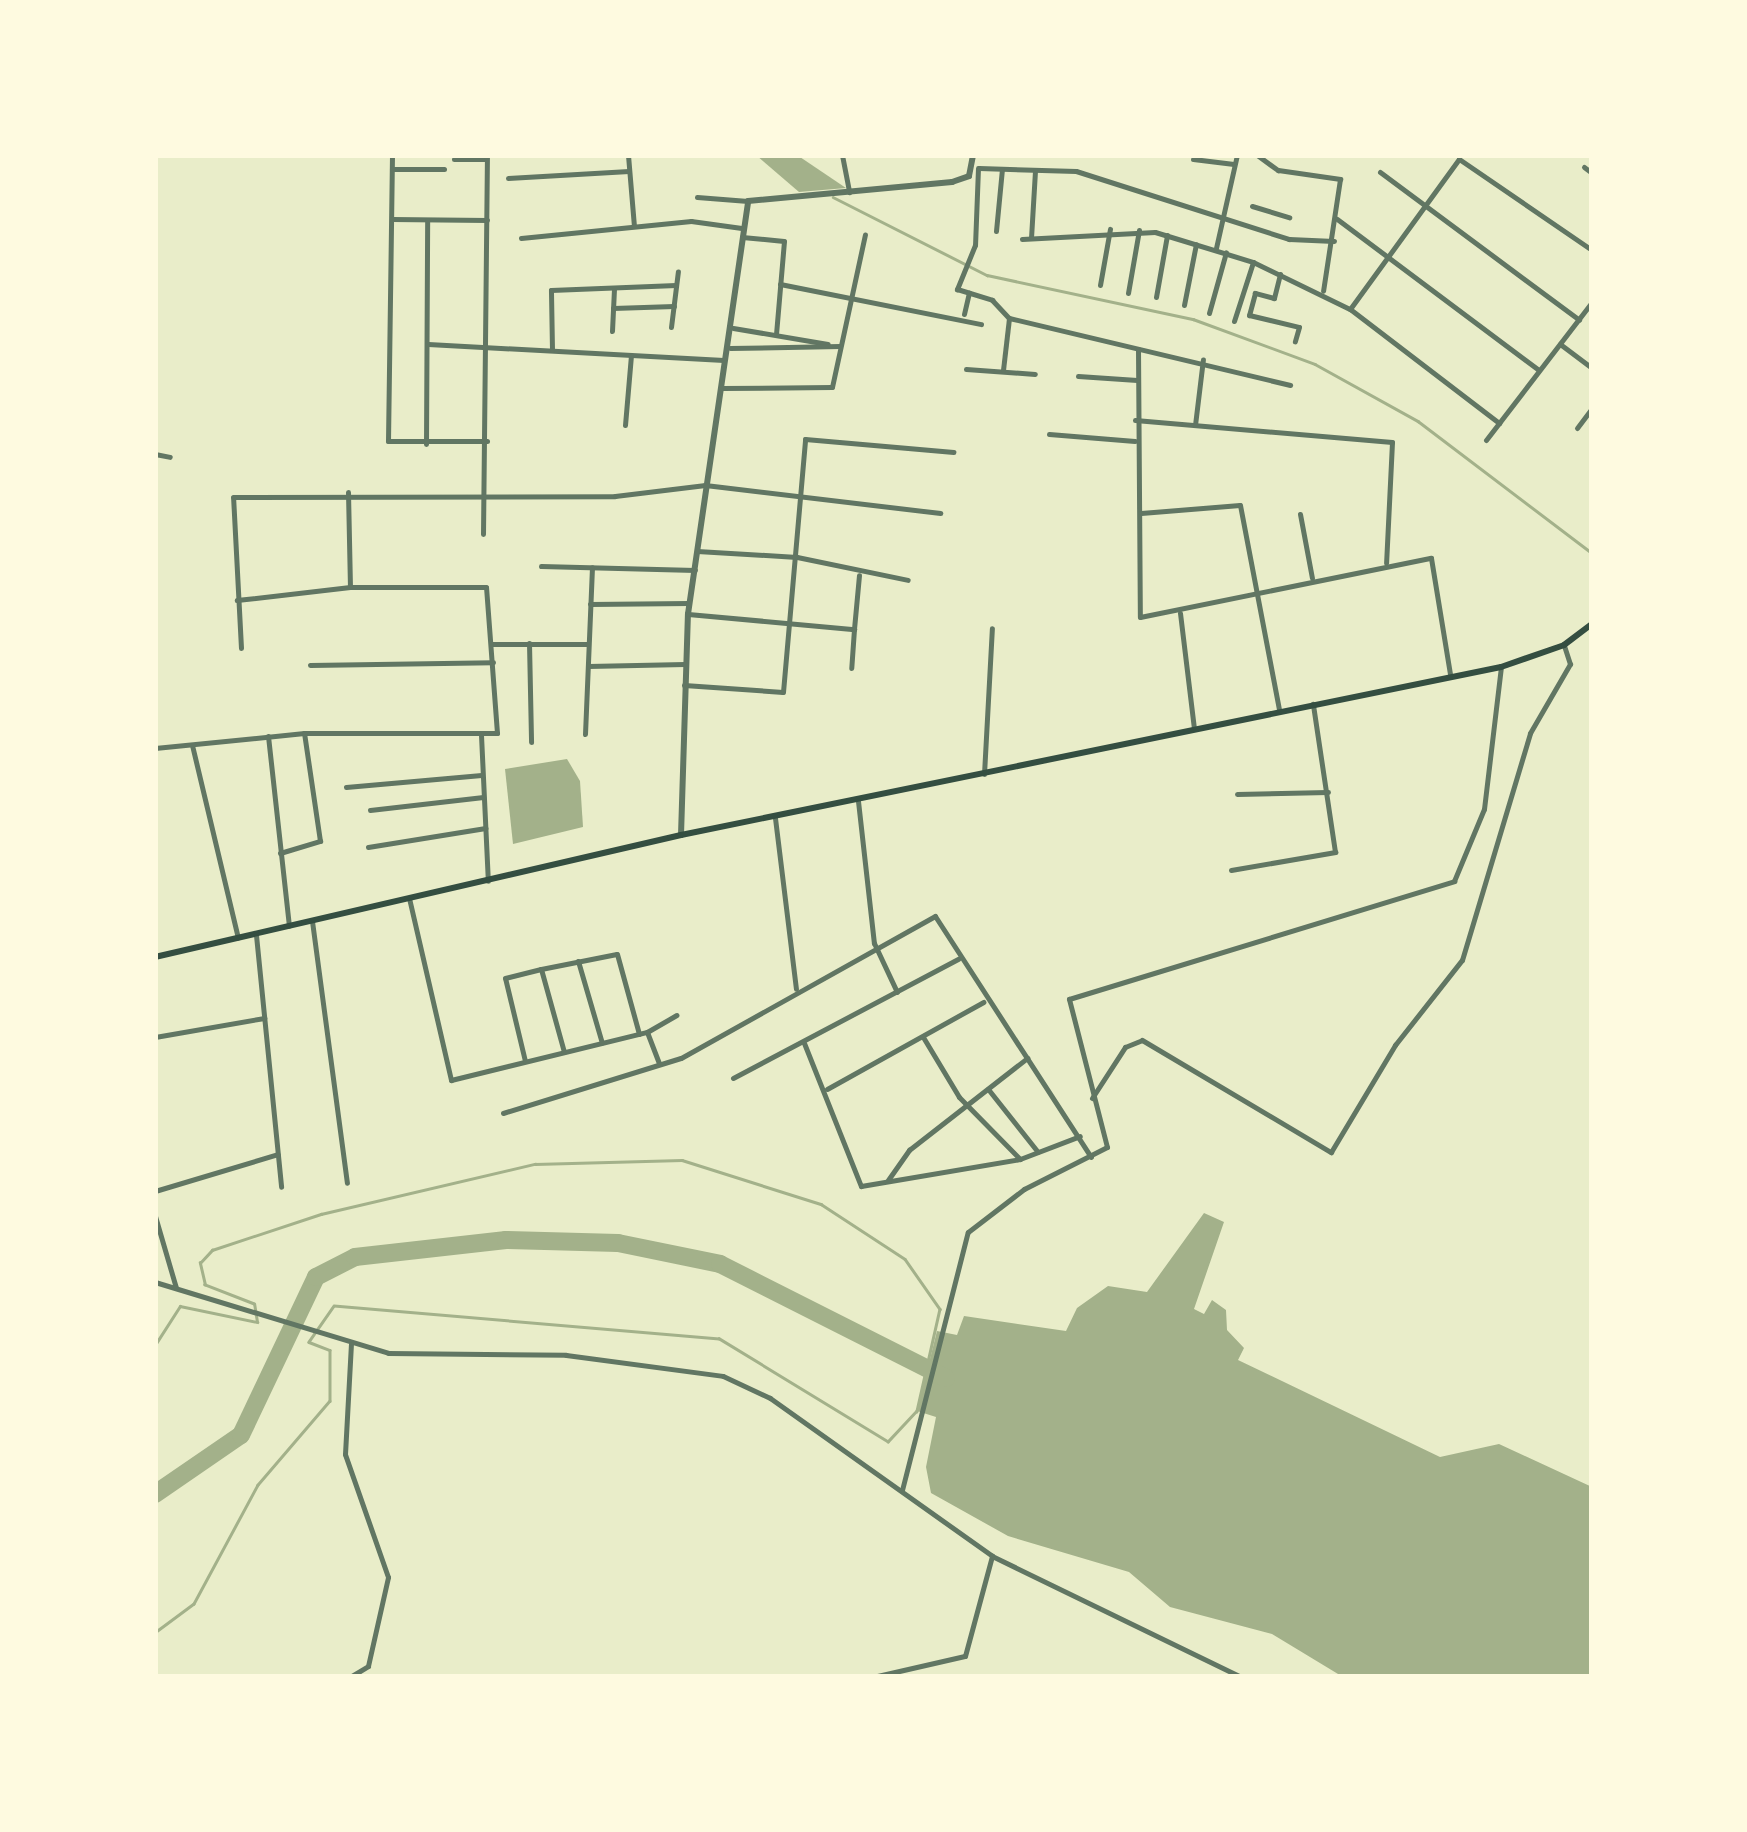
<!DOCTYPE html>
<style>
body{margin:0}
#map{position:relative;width:1747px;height:1832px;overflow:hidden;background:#e9edc9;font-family:"Noto Sans",sans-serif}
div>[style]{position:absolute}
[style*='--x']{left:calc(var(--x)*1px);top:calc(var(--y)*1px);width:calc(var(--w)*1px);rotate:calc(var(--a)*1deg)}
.water>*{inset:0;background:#a3b18a}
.stream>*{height:2.5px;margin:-1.25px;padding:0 1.25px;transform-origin:1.25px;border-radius:1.25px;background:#a3b18a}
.river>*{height:18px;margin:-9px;padding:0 9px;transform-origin:9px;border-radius:9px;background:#a3b18a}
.minor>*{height:5px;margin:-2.5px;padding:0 2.5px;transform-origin:2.5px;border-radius:2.5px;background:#617663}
.tertiary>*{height:6px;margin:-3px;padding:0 3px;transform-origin:3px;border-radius:3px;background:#617663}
.secondary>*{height:6px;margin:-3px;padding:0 3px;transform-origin:3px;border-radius:3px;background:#344e41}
span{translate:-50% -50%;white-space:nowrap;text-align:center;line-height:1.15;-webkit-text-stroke:8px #fefae0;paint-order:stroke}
.frame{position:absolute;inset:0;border:158px solid #fefae0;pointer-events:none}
</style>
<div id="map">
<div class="water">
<div style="clip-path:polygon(756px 155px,797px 155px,846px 188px,799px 192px)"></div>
<div style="clip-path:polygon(567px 759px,580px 781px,583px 827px,513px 844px,505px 769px)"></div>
<div style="clip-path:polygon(1204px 1213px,1224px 1222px,1194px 1309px,1204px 1314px,1212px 1300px,1226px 1310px,1227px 1330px,1244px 1348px,1238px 1360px,1440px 1457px,1499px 1444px,1592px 1487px,1592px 1677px,1343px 1677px,1272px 1634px,1170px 1607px,1129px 1572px,1008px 1536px,931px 1493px,926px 1467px,936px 1417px,917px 1411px,937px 1331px,957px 1335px,964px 1316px,1066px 1331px,1077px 1308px,1108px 1286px,1147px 1292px)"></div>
</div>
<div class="stream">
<div style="--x:833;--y:197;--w:173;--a:26.9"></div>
<div style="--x:987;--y:275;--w:211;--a:12.1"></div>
<div style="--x:1193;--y:319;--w:130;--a:20.2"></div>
<div style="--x:1315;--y:364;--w:118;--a:29"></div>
<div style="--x:1418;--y:421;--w:218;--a:37.2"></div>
<div style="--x:155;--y:1345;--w:46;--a:-57.3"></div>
<div style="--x:180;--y:1306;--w:79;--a:11.7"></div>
<div style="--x:257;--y:1322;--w:18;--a:-99"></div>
<div style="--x:254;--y:1304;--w:53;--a:-158.8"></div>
<div style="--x:205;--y:1285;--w:23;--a:-103"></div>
<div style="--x:200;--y:1263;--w:18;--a:-47"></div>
<div style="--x:212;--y:1250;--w:115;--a:-18.3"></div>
<div style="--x:321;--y:1214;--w:220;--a:-13.2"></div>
<div style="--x:535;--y:1164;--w:147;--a:-1.6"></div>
<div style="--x:682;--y:1160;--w:146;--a:17.6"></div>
<div style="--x:821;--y:1204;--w:100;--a:33.2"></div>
<div style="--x:905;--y:1259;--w:61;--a:55"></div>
<div style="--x:940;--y:1309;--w:105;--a:102.7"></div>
<div style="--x:917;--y:1411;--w:42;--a:133.1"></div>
<div style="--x:888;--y:1442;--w:198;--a:-148.6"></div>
<div style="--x:719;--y:1339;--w:386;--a:-175.1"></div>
<div style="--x:334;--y:1306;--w:44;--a:124.8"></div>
<div style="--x:309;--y:1342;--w:22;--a:21"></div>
<div style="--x:330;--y:1350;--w:51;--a:90"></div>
<div style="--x:330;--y:1401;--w:111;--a:130.6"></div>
<div style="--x:258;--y:1485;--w:135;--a:118.3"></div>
<div style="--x:194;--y:1604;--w:49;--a:143.4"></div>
</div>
<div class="river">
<div style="--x:155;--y:1494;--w:104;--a:-34.5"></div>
<div style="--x:241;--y:1435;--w:175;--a:-64.6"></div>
<div style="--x:316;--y:1277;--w:44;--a:-27.1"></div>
<div style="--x:355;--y:1257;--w:152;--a:-6.4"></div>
<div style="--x:506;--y:1240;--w:112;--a:1.5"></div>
<div style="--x:618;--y:1243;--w:104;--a:11.6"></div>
<div style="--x:720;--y:1264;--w:253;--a:26.8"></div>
</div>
<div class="minor">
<div style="--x:392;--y:155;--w:286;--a:90.8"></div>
<div style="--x:388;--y:441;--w:99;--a:0"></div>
<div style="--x:628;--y:155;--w:71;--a:85.2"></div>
<div style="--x:842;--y:155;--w:38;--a:79"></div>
<div style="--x:1257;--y:155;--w:26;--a:36"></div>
<div style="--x:1278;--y:170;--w:63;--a:8.3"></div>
<div style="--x:1340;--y:179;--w:113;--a:98.6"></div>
<div style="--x:454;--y:159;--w:32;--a:0"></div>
<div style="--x:1193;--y:159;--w:41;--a:7"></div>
<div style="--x:1584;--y:167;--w:10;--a:37"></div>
<div style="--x:978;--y:168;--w:77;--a:92.2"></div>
<div style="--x:975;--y:245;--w:48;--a:112.2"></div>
<div style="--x:957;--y:289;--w:37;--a:17"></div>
<div style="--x:992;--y:300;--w:25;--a:47"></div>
<div style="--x:1009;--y:318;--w:289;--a:13.4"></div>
<div style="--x:979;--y:168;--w:97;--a:1.8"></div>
<div style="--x:1076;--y:171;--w:224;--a:17.7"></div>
<div style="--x:1289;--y:239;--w:45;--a:2.5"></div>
<div style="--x:392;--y:169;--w:52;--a:0"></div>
<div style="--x:1380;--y:172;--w:248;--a:36.6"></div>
<div style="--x:508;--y:178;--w:121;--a:-3.3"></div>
<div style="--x:697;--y:197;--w:51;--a:4.5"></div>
<div style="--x:1252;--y:206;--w:39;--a:17"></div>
<div style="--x:392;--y:219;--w:95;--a:0.6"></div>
<div style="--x:1337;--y:219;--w:252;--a:36.8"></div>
<div style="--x:996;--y:231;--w:62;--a:-84.5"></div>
<div style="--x:742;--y:237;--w:42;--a:5.4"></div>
<div style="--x:784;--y:241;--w:94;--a:94.9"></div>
<div style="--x:521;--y:238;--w:171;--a:-5.7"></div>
<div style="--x:691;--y:221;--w:51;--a:7.8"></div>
<div style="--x:1031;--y:238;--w:68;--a:-86.6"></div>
<div style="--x:1022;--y:239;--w:133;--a:-3"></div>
<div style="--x:1155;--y:232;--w:102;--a:17"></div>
<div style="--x:1253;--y:262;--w:108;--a:25.9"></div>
<div style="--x:1350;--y:309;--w:188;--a:37.4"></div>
<div style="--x:1216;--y:248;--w:95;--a:-77.3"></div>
<div style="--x:1280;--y:274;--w:25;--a:104"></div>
<div style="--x:1274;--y:298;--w:20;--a:-165"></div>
<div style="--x:1255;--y:293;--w:23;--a:105"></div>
<div style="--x:1249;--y:315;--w:51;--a:13.5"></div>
<div style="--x:1299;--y:327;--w:15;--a:106"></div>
<div style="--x:780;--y:284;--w:205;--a:11.3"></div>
<div style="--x:1100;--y:285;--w:57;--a:-79.9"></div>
<div style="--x:1128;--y:293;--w:64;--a:-80.1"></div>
<div style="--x:1156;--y:297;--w:63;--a:-79.9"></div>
<div style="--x:1184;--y:305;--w:62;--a:-78.9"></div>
<div style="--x:613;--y:308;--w:61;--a:-1.9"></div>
<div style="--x:1350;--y:309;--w:185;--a:-54"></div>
<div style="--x:1459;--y:159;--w:161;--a:34.4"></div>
<div style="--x:1209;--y:313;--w:63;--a:-74.4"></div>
<div style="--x:964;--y:314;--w:22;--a:-77"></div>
<div style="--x:1234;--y:321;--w:62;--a:-72.1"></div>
<div style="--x:671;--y:327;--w:56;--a:-82.9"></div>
<div style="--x:733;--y:328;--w:96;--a:9.6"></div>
<div style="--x:612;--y:331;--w:43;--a:-87.3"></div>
<div style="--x:428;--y:344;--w:296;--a:3.1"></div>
<div style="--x:1560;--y:344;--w:40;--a:37"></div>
<div style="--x:730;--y:348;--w:110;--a:-1"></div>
<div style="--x:1138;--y:349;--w:268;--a:89.6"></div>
<div style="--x:1140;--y:617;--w:297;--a:-11.5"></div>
<div style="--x:1431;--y:558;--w:118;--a:80.7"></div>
<div style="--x:552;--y:350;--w:60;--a:-91"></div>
<div style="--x:551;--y:290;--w:125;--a:-2.3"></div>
<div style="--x:966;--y:369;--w:69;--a:4.1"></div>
<div style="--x:1003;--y:370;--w:52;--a:-83.4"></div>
<div style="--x:1078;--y:376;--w:59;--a:3.9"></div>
<div style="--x:722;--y:388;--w:110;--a:-0.5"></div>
<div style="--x:832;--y:387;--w:156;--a:-77.8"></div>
<div style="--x:1135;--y:420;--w:258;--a:4.9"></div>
<div style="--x:1392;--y:442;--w:121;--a:92.8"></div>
<div style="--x:625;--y:425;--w:70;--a:-85.1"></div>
<div style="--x:1195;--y:425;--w:66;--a:-83.1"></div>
<div style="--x:1577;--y:428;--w:25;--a:-53"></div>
<div style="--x:1049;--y:434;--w:86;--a:4.7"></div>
<div style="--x:1486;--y:440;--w:174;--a:-52.5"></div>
<div style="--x:426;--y:444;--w:224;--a:-89.7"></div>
<div style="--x:155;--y:454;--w:15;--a:11"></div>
<div style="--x:348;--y:492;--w:95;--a:88.8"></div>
<div style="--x:1141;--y:513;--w:99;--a:-4.6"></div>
<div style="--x:1240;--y:505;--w:209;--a:79.2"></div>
<div style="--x:1300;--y:514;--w:65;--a:79.4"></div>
<div style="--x:483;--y:534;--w:379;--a:-89.4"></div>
<div style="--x:697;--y:551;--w:100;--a:3.4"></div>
<div style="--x:797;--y:557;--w:113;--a:11.7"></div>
<div style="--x:541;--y:566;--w:154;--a:1.5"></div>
<div style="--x:590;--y:604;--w:99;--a:-0.6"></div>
<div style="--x:1180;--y:613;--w:116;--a:83.1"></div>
<div style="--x:688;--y:614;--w:167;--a:5.2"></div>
<div style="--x:854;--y:629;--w:39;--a:94"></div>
<div style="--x:854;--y:629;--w:54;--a:-84.7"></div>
<div style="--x:529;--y:643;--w:99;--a:88.8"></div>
<div style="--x:492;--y:644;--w:96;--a:0"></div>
<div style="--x:241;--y:648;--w:151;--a:-93"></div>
<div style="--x:233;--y:497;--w:382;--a:-0.1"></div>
<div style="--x:615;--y:496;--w:91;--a:-7"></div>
<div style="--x:705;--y:485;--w:237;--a:6.8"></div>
<div style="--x:310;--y:665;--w:183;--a:-0.9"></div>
<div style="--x:588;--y:666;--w:97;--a:-1.2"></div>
<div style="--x:684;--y:685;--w:99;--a:4"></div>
<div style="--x:783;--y:692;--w:254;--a:-85"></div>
<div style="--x:805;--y:439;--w:149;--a:5"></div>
<div style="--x:585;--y:734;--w:167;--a:-87.6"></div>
<div style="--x:481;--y:735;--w:146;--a:87.3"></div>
<div style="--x:268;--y:736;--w:191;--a:83.7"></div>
<div style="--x:192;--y:745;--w:198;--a:76.6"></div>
<div style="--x:155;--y:748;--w:150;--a:-5.7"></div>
<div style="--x:304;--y:733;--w:193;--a:0"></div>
<div style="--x:497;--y:733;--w:146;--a:-94.3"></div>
<div style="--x:486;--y:587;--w:136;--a:180"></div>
<div style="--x:350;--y:587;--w:114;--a:173.4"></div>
<div style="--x:984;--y:774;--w:146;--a:-86.9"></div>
<div style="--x:346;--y:787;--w:136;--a:-5.1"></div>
<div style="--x:1237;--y:794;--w:91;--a:-1.3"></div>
<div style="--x:858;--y:801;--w:143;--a:83.6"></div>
<div style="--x:874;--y:943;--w:54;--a:64.9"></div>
<div style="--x:370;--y:810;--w:114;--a:-6.6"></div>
<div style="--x:775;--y:818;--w:172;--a:83"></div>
<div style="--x:368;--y:847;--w:119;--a:-9.2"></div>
<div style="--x:280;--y:853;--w:42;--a:-16.7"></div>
<div style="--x:320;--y:841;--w:109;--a:-98.4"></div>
<div style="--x:1231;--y:870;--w:106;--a:-9.8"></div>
<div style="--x:1335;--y:852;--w:150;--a:-98.5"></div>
<div style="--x:409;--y:898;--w:187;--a:77"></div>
<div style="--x:451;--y:1080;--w:202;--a:-13.8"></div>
<div style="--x:647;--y:1032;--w:34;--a:-30"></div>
<div style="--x:312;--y:921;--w:264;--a:82.4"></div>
<div style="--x:256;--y:935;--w:253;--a:84.3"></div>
<div style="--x:578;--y:961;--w:85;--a:73.7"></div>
<div style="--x:541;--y:969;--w:86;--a:74.5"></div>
<div style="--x:647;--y:1032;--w:34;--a:69"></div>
<div style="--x:155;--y:1037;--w:111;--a:-9.9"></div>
<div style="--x:923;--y:1037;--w:70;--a:59"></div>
<div style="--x:959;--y:1097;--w:87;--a:45.5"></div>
<div style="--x:804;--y:1043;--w:154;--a:68.3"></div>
<div style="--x:861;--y:1186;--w:161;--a:-9.6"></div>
<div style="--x:1020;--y:1159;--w:64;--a:-21"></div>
<div style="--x:525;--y:1061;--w:85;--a:-103.5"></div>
<div style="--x:505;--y:978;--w:37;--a:-14"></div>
<div style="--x:541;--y:969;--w:77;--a:-11.2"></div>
<div style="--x:617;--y:954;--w:83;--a:74.6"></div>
<div style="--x:733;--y:1078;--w:255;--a:-27.9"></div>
<div style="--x:827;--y:1089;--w:179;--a:-29.1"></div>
<div style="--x:988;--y:1089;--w:80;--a:51.6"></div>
<div style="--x:1092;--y:1098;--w:61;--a:-57.1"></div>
<div style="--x:1125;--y:1047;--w:18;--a:-22"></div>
<div style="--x:1142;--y:1040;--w:220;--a:30.7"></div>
<div style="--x:1331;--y:1152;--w:125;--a:-59.1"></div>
<div style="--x:1395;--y:1045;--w:108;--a:-51.8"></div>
<div style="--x:1462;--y:960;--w:237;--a:-73.3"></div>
<div style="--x:1530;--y:733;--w:80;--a:-59.9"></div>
<div style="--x:1570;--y:664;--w:20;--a:-108"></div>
<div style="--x:503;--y:1113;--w:186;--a:-17.2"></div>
<div style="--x:681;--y:1058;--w:291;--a:-29.2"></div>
<div style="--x:935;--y:916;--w:287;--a:57.1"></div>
<div style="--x:888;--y:1180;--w:37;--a:-55"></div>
<div style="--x:909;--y:1150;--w:150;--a:-37.9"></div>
<div style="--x:155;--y:1191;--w:128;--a:-16.7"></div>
<div style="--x:155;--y:1216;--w:75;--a:73.7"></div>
<div style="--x:155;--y:1282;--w:244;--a:16.9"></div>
<div style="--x:388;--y:1353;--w:178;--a:0.6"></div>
<div style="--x:566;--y:1355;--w:158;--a:7.6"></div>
<div style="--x:723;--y:1376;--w:52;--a:25.1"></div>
<div style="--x:770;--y:1398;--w:272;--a:35.4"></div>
<div style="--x:992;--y:1556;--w:277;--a:25.9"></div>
<div style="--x:902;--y:1490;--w:266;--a:-75.7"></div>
<div style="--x:968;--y:1232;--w:71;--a:-37.5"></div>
<div style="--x:1024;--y:1189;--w:93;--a:-26.8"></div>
<div style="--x:1107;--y:1147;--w:153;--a:-104.4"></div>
<div style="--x:1069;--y:999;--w:403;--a:-17"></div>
<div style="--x:1454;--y:881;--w:78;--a:-67.4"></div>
<div style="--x:1484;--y:809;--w:143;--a:-83.2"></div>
<div style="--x:350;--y:1677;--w:21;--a:-31"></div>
<div style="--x:368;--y:1666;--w:91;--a:-77.3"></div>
<div style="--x:388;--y:1577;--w:130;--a:-109.3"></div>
<div style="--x:345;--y:1454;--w:110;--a:-86.9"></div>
<div style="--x:873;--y:1677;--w:94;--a:-12.9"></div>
<div style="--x:965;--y:1656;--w:104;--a:-74.9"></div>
</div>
<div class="tertiary">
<div style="--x:681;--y:835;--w:221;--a:-88.2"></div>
<div style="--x:688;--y:614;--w:417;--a:-81.7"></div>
<div style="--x:748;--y:201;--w:205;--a:-5.3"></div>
<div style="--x:952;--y:182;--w:18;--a:-19"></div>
<div style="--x:969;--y:176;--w:21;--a:-79"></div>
</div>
<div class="secondary">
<div style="--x:155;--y:957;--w:540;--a:-13.06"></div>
<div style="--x:681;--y:835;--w:837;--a:-11.58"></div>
<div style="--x:1501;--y:667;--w:67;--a:-19.2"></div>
<div style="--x:1564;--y:645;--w:35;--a:-37"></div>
</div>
<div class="frame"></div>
</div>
